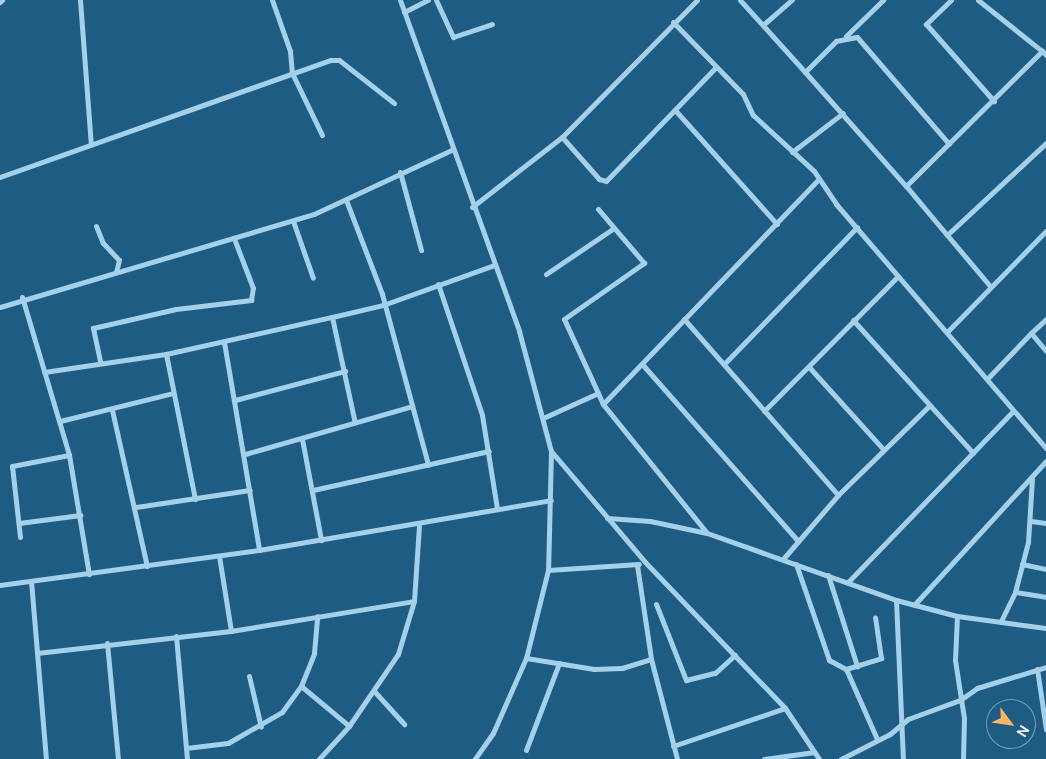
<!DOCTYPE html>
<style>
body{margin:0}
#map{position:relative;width:1046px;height:759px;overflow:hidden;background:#1e5c84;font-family:Manrope,sans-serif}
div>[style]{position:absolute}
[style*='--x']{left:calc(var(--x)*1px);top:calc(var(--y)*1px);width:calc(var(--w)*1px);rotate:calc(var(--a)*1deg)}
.street>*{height:5px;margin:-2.5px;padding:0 2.5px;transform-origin:2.5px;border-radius:2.5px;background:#a5d0ea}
span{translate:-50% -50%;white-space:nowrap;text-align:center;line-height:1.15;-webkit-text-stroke:4.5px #1e5c84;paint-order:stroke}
.north{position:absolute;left:986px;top:699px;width:50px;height:50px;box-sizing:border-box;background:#1e5c84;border:1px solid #789db5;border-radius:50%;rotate:121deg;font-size:14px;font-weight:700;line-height:20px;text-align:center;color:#fff}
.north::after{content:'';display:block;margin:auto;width:18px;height:22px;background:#f9b563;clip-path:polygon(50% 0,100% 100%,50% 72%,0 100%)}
</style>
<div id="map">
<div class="street">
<div style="--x:80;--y:0;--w:145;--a:85.7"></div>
<div style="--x:272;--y:0;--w:54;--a:70.6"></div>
<div style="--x:290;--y:51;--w:22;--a:85"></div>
<div style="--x:292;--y:73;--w:69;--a:64.2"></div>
<div style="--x:400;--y:0;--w:352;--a:70.2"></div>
<div style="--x:519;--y:331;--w:124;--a:75.1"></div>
<div style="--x:551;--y:451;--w:119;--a:91.4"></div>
<div style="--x:548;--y:570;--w:91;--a:104"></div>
<div style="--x:526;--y:658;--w:82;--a:113.7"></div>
<div style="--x:493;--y:733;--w:32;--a:125"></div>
<div style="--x:436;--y:0;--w:41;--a:65.3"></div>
<div style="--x:453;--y:37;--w:41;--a:-18.4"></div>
<div style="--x:740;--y:0;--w:97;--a:47.9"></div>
<div style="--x:805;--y:72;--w:44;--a:-45"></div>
<div style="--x:836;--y:41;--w:21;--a:-11"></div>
<div style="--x:857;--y:37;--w:141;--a:49.3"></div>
<div style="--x:951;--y:0;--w:35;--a:136"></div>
<div style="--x:926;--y:24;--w:103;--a:48.6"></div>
<div style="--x:978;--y:0;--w:82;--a:38.6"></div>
<div style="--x:0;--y:2;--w:3;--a:-45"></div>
<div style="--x:404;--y:12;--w:27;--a:-27"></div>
<div style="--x:673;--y:22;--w:100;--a:45.8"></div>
<div style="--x:743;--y:94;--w:23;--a:65"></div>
<div style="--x:753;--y:115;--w:83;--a:42.6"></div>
<div style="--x:814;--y:171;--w:40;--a:56"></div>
<div style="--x:836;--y:204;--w:322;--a:49.3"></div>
<div style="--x:764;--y:24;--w:37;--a:-41"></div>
<div style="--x:846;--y:36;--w:52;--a:-44.2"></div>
<div style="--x:805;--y:72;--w:152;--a:48.5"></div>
<div style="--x:675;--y:110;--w:153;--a:48.2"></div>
<div style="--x:562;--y:137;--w:56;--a:48.6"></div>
<div style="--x:599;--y:179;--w:7;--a:16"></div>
<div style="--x:606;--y:181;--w:158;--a:-46"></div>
<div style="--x:792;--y:152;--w:64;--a:-37.4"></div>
<div style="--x:400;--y:172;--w:81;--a:74.9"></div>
<div style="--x:0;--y:177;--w:351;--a:-19.5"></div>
<div style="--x:331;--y:60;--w:8;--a:0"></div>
<div style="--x:339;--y:60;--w:70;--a:38"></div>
<div style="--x:346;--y:200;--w:101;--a:69"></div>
<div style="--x:382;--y:294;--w:177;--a:74.9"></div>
<div style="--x:472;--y:207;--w:114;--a:-37.9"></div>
<div style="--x:562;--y:137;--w:192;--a:-45.4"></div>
<div style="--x:293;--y:221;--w:60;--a:70.7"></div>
<div style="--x:96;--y:226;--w:18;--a:68"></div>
<div style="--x:103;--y:243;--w:23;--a:47"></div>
<div style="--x:119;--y:260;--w:12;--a:104"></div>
<div style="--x:947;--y:235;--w:64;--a:-129.9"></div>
<div style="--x:906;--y:186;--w:192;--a:-44.8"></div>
<div style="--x:1042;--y:51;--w:6;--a:45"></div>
<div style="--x:546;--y:274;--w:82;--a:-34.1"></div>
<div style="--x:438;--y:284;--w:138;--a:71.4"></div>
<div style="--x:482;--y:415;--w:95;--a:80.9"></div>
<div style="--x:990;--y:286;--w:67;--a:-130.1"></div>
<div style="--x:947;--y:235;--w:135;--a:-42.9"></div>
<div style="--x:22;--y:297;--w:165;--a:73.4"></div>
<div style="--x:69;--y:455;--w:121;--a:80.5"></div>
<div style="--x:0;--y:307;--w:327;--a:-16.5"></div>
<div style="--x:314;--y:214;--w:151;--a:-25"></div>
<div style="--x:332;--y:317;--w:108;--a:77.8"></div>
<div style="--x:684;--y:319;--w:234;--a:48.8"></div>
<div style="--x:1046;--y:319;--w:21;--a:137"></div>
<div style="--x:1031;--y:333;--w:23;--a:50"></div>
<div style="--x:853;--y:320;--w:179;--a:47.9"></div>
<div style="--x:947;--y:332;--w:141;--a:-45.6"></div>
<div style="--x:224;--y:342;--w:211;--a:80.4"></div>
<div style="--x:166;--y:354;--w:148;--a:78.7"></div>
<div style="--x:100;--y:361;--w:34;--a:-102"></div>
<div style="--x:93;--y:328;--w:85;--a:-12.9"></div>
<div style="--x:176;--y:309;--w:76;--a:-6.8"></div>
<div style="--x:251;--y:300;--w:12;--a:-81"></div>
<div style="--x:253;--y:288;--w:50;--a:-111"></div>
<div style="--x:642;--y:364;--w:235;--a:48.6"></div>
<div style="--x:724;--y:364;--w:191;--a:-45.8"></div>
<div style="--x:809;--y:367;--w:110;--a:47.9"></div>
<div style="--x:44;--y:372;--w:123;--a:-8.4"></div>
<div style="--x:166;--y:354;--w:170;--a:-12.6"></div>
<div style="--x:332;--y:317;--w:52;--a:-13.2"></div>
<div style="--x:383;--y:305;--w:118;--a:-19.8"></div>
<div style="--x:987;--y:379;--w:64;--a:-46.3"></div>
<div style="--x:598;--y:393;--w:81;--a:-114.7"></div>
<div style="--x:564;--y:319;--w:98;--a:-35"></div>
<div style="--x:644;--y:263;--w:71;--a:-130.4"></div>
<div style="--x:235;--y:400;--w:114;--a:-14.8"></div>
<div style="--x:112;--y:410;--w:160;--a:77.4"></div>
<div style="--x:764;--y:411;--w:190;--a:-45.2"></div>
<div style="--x:543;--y:418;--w:60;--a:-24.4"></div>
<div style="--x:598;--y:393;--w:12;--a:66"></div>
<div style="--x:60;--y:421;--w:116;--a:-13.9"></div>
<div style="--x:302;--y:439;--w:103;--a:79.3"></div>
<div style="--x:551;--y:451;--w:145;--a:49.7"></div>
<div style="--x:645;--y:562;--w:202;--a:46.2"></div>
<div style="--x:785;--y:708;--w:61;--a:56.3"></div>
<div style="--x:245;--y:454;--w:174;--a:-16"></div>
<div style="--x:313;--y:490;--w:180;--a:-12.5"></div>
<div style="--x:136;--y:507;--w:115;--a:-8.5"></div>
<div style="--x:607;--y:518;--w:43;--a:4"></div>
<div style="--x:650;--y:521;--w:58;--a:11.9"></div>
<div style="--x:707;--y:533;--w:201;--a:19.5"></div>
<div style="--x:896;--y:600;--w:63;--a:14.7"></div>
<div style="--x:957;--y:616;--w:90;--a:7.7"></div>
<div style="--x:1031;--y:521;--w:15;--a:8"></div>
<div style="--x:19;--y:523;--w:62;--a:-7.5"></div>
<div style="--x:707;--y:533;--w:166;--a:-128.9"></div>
<div style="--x:603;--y:404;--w:310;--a:-46.2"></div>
<div style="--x:20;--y:537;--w:71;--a:-96.4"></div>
<div style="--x:12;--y:466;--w:58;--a:-10.9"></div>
<div style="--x:219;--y:556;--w:76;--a:80.9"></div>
<div style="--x:783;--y:559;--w:84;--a:-49.3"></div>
<div style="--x:838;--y:495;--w:127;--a:-44.4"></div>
<div style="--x:796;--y:564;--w:102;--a:71"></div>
<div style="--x:829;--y:660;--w:19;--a:28"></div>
<div style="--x:846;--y:669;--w:77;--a:66.1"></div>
<div style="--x:1022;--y:564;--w:25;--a:12"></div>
<div style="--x:637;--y:565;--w:95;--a:81.5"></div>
<div style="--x:651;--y:659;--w:103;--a:75.4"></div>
<div style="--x:548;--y:570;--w:91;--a:-3.8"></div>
<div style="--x:828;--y:575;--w:96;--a:72.3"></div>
<div style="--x:31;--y:581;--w:179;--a:85.2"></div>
<div style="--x:848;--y:582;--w:238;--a:-46"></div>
<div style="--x:0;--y:585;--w:261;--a:-7.7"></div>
<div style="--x:259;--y:550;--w:296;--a:-9.7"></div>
<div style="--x:1015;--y:592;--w:31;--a:9"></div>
<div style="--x:896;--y:600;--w:159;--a:87.5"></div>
<div style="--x:656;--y:604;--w:82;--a:68.5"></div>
<div style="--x:686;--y:680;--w:30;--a:-14"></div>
<div style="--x:715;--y:673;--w:27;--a:-42"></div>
<div style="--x:914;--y:605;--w:195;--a:-47.5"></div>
<div style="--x:957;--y:616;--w:44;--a:92.6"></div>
<div style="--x:955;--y:660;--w:59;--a:81.2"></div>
<div style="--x:964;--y:718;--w:41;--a:91.4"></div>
<div style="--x:1001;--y:621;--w:32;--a:-64"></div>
<div style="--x:1015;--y:592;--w:52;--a:-75.4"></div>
<div style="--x:1028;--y:542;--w:63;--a:-86.4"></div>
<div style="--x:176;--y:636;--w:123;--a:84.9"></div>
<div style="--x:107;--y:643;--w:117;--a:84.6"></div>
<div style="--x:37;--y:653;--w:195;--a:-6.5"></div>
<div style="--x:231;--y:631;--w:185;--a:-9.3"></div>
<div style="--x:526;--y:658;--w:69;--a:9.2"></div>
<div style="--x:594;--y:669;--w:28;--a:-2"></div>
<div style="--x:622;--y:668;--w:30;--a:-17"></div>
<div style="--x:846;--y:669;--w:37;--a:-17"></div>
<div style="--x:881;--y:658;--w:41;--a:-98.3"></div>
<div style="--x:1037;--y:669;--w:61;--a:81.5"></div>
<div style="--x:249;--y:676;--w:52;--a:76.8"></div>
<div style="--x:301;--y:686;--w:62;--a:39.8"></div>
<div style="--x:374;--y:691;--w:45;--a:47.7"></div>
<div style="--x:673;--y:746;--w:118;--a:-18.7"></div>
<div style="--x:186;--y:748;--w:42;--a:-6.8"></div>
<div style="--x:228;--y:743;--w:62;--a:-29.9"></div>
<div style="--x:282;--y:712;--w:32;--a:-54"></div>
<div style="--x:301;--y:686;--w:35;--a:-68"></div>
<div style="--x:314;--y:653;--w:37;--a:-85"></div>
<div style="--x:526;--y:750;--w:93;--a:-69.2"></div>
<div style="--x:319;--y:759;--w:45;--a:-47.7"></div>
<div style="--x:349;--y:726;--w:87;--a:-55.8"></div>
<div style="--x:398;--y:654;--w:55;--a:-73.2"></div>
<div style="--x:414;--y:601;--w:75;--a:-86.2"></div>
<div style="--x:764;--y:759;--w:51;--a:-7.8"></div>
<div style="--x:841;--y:759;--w:55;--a:-27"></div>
<div style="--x:890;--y:734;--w:23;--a:-40"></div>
<div style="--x:908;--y:719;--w:55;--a:-20.1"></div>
<div style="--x:960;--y:700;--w:21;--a:-35"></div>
<div style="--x:977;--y:688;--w:72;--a:-16.9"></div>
</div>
<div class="north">N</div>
</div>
